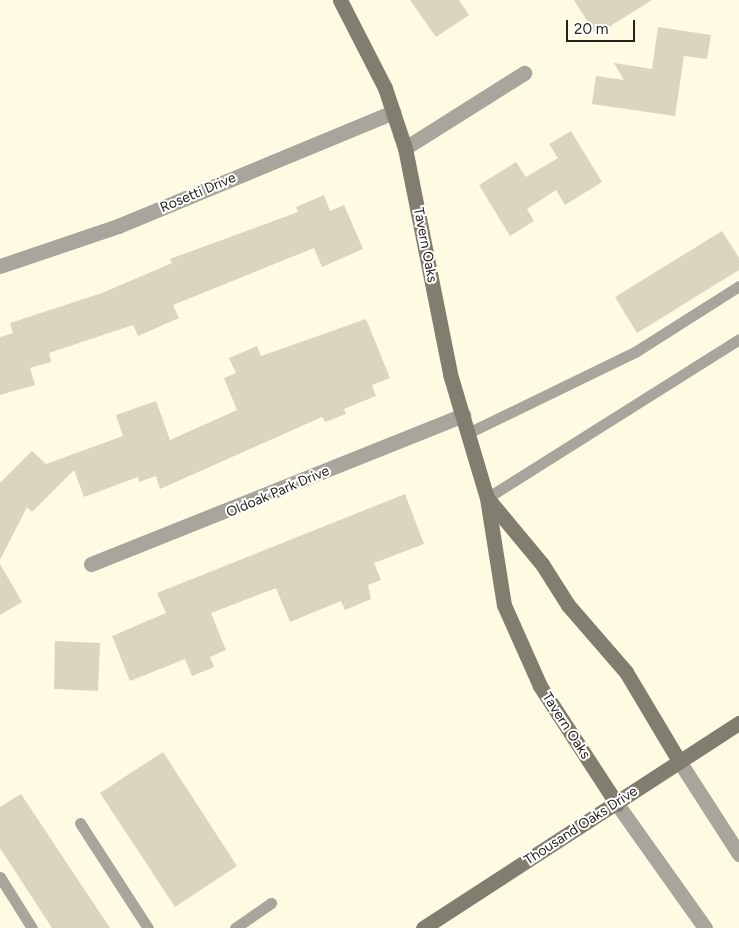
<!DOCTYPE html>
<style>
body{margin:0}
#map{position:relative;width:739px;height:928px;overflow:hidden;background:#fffae2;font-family:Figtree,sans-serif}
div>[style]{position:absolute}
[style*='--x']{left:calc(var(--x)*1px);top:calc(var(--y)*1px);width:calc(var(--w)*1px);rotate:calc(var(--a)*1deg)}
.building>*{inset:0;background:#dad5be}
.lane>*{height:11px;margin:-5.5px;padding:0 5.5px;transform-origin:5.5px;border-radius:5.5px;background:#a8a69c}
.street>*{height:15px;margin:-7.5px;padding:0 7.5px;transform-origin:7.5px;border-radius:7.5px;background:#a8a69c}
.secondary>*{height:15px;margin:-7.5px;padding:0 7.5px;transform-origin:7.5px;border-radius:7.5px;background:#817e70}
span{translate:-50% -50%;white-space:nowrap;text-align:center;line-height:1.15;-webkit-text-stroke:4px #fff;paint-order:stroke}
.street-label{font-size:14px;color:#25231b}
.scale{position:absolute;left:566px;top:20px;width:69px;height:22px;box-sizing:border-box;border:2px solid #25231b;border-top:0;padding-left:6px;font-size:15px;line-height:18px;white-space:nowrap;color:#25231b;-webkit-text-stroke:4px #fff;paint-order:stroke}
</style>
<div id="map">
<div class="building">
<div style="clip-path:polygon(410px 0,459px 0,469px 15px,436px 37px)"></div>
<div style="clip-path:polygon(574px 0,652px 0,596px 35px)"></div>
<div style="clip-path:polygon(658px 27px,711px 35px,707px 59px,684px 56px,675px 116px,592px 104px,596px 76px,624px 80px,614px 63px,652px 69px)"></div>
<div style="clip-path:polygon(571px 131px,602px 182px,565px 205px,556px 190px,527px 209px,534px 221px,510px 236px,479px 185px,516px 162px,526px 177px,558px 158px,549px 144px)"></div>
<div style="clip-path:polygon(324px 195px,330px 211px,344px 205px,363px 249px,322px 267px,314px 248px,173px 305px,179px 318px,138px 336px,133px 325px,49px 353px,51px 362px,30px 368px,35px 385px,0 395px,0 337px,13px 333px,10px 323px,102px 293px,172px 263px,170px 259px,298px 212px,296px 207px)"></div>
<div style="clip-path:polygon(722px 231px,739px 258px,739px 270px,637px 333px,615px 297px)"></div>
<div style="clip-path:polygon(366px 319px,390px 378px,372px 385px,376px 396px,344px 409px,346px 414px,325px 422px,322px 417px,160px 489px,156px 476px,139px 482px,138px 477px,84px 497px,74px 470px,32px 512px,27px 507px,0 560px,0 483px,32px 451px,46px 464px,123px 436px,116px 415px,156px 401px,170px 440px,237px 410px,224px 378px,236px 373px,229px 358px,257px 346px,261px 356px)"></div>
<div style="clip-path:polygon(405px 494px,424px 544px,374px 563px,381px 580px,368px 585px,371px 599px,345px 610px,341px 601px,290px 622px,276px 588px,211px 613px,226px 650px,210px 657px,214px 667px,192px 676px,185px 659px,130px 681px,112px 636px,166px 613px,157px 593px)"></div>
<div style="clip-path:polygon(0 564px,22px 602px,0 615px)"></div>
<div style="clip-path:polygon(55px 641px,100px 643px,98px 691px,54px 689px)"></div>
<div style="clip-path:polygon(163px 752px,237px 866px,175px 907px,100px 793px)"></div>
<div style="clip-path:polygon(21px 794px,110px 928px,52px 928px,0 848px,0 807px)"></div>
</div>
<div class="lane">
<div style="--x:468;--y:433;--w:186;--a:-25.9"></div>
<div style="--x:635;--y:352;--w:123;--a:-32.4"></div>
<div style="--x:487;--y:498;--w:298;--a:-32.2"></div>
<div style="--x:80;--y:823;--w:125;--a:57.1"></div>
<div style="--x:0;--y:877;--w:60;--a:57.9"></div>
<div style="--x:235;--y:928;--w:44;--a:-34.8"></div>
</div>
<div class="street">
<div style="--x:405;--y:148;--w:141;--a:-32.2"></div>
<div style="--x:0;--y:266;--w:125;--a:-18.7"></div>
<div style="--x:118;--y:226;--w:298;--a:-22.5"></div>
<div style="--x:91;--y:564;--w:401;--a:-21.8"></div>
<div style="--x:679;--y:761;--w:111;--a:57.2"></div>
<div style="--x:617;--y:804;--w:152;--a:54.6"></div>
</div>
<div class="secondary">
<div style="--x:340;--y:0;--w:99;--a:62.9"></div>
<div style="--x:385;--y:88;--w:63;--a:71.6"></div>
<div style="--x:405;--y:148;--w:230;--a:78.7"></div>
<div style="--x:450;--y:374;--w:129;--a:73.4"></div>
<div style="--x:487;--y:498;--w:108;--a:81"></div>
<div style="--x:504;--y:605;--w:89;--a:66"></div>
<div style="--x:540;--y:686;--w:141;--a:56.9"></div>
<div style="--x:488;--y:499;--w:85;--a:50.3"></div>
<div style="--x:542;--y:564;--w:49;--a:57.6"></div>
<div style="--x:568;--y:605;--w:89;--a:49.1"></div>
<div style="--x:626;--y:672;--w:104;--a:59.2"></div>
<div style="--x:423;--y:928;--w:377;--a:-33"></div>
</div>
<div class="street-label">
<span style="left:198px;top:193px;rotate:-23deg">Rosetti Drive</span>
<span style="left:425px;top:245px;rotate:79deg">Tavern Oaks</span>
<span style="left:278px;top:492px;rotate:-23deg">Oldoak Park Drive</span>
<span style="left:566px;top:726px;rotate:57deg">Tavern Oaks</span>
<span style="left:581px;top:826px;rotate:-33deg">Thousand Oaks Drive</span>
</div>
<div class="scale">20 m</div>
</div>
